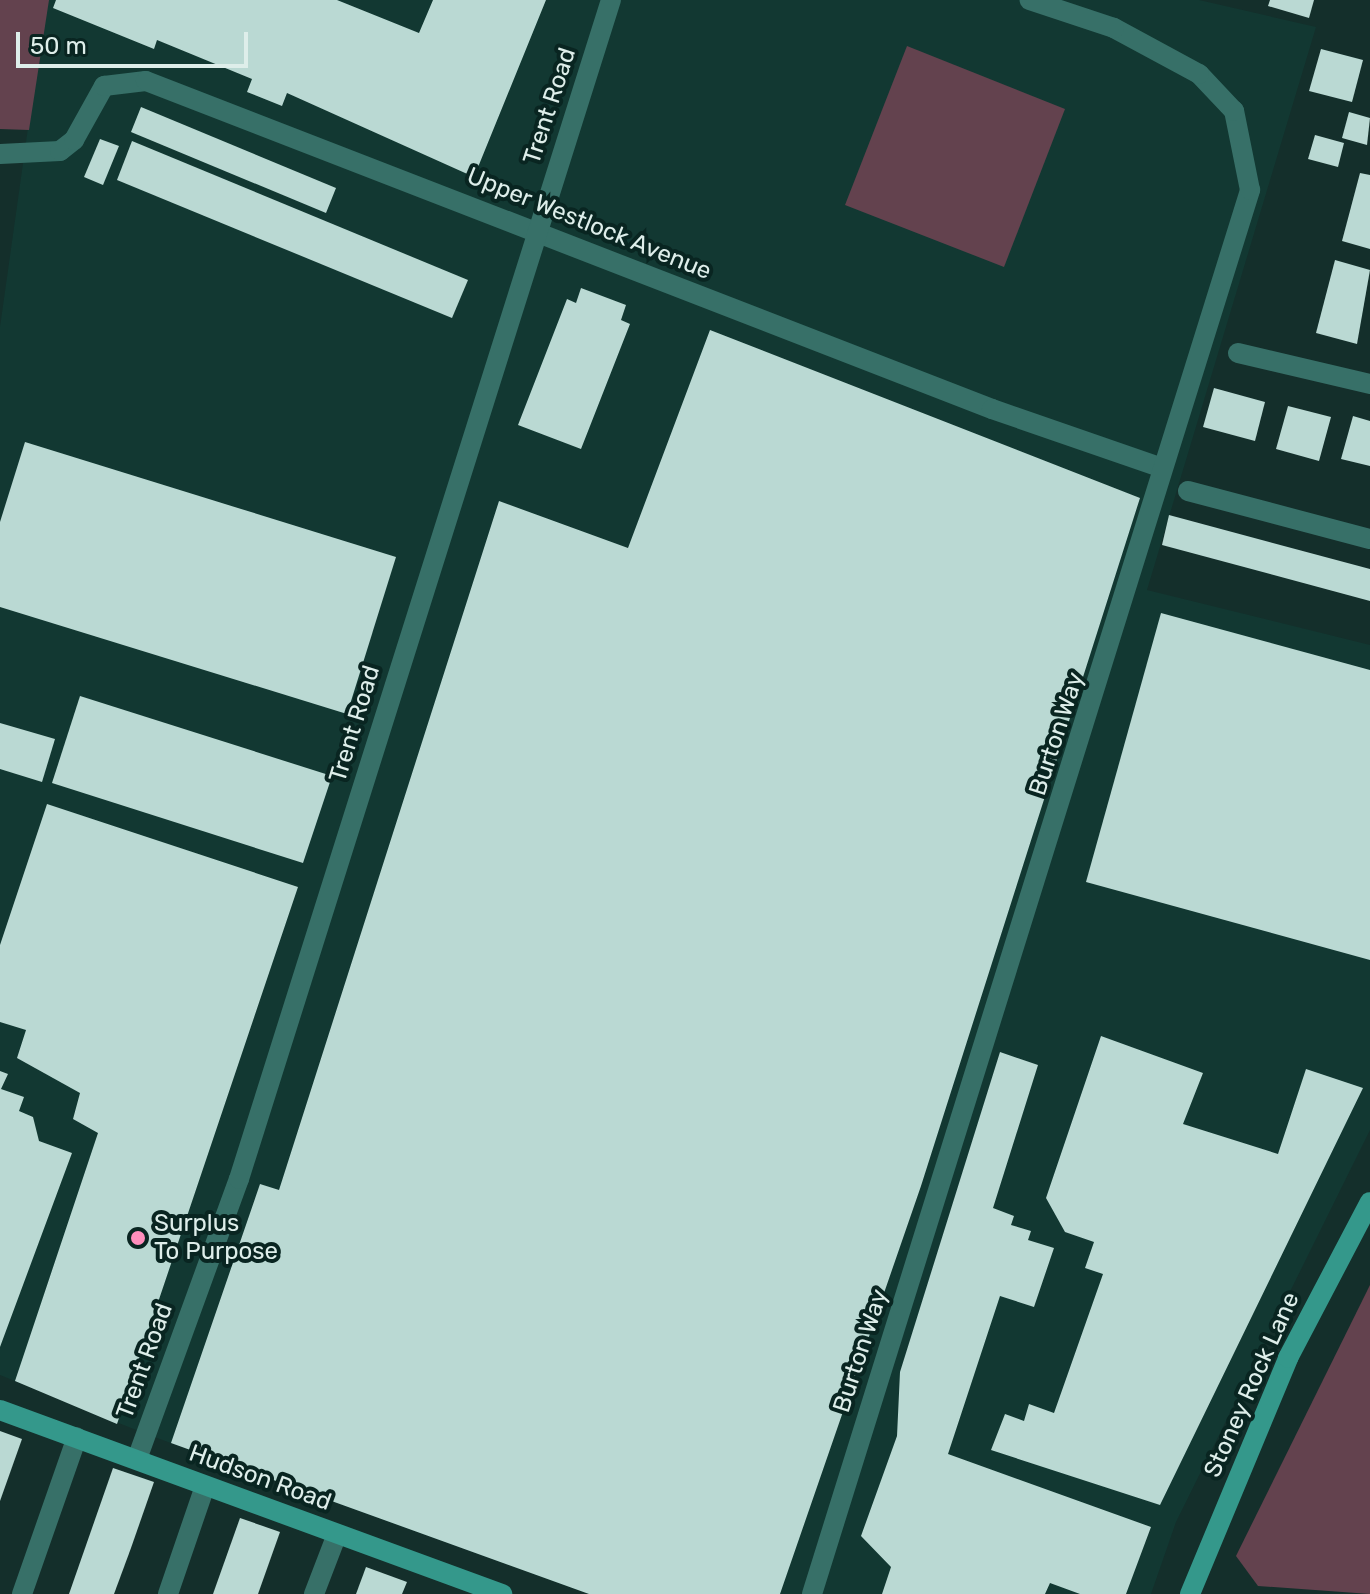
<!DOCTYPE html>
<style>
body{margin:0}
#map{position:relative;width:1370px;height:1594px;overflow:hidden;background:#142f2b;font-family:Rubik,sans-serif}
div>[style]{position:absolute}
[style*='--x']{left:calc(var(--x)*1px);top:calc(var(--y)*1px);width:calc(var(--w)*1px);rotate:calc(var(--a)*1deg)}
.built>*{inset:0;background:#123832}
.green>*{inset:0;background:#63424e}
.building>*{inset:0;background:#bad9d3}
.street>*{height:20px;margin:-10px;padding:0 10px;transform-origin:10px;border-radius:10px;background:#377068}
.secondary>*{height:20px;margin:-10px;padding:0 10px;transform-origin:10px;border-radius:10px;background:#34988b}
.dots>*{width:22px;height:22px;translate:-50% -50%;box-sizing:border-box;border:4px solid #092521;border-radius:50%}
span{translate:-50% -50%;white-space:nowrap;text-align:center;line-height:1.15;-webkit-text-stroke:8px #092521;paint-order:stroke}
.street-label{font-size:24px;color:#deeeea}
.poi-label{font-size:24px;color:#deeeea}
.left{translate:0 -50%;text-align:left}
.scale{position:absolute;left:16px;top:32px;width:232px;height:36px;box-sizing:border-box;border:4px solid #deeeea;border-top:0;padding-left:10px;font-size:24px;line-height:28px;white-space:nowrap;color:#deeeea;-webkit-text-stroke:6px #092521;paint-order:stroke}
</style>
<div id="map">
<div class="built">
<div style="clip-path:polygon(46px 0,1199px 0,1316px 27px,1147px 590px,1370px 645px,1370px 1130px,1176px 1522px,1151px 1594px,589px 1594px,146px 1434px,0 1375px,0 327px)"></div>
</div>
<div class="green">
<div style="clip-path:polygon(0 0,49px 0,29px 130px,0 129px)"></div>
<div style="clip-path:polygon(907px 46px,1065px 109px,1004px 267px,845px 205px)"></div>
<div style="clip-path:polygon(1370px 1285px,1370px 1594px,1258px 1586px,1236px 1556px)"></div>
</div>
<div class="building">
<div style="clip-path:polygon(56px 0,337px 0,419px 33px,433px 0,546px 0,474px 177px,287px 93px,282px 106px,247px 92px,252px 79px,157px 40px,154px 49px,53px 8px)"></div>
<div style="clip-path:polygon(1270px 0,1314px 0,1309px 18px,1268px 6px)"></div>
<div style="clip-path:polygon(1321px 49px,1363px 60px,1352px 102px,1309px 91px)"></div>
<div style="clip-path:polygon(141px 107px,336px 188px,326px 213px,131px 132px)"></div>
<div style="clip-path:polygon(1349px 112px,1370px 118px,1367px 145px,1342px 138px)"></div>
<div style="clip-path:polygon(1315px 135px,1344px 143px,1338px 167px,1308px 159px)"></div>
<div style="clip-path:polygon(100px 139px,119px 146px,103px 185px,84px 177px)"></div>
<div style="clip-path:polygon(132px 141px,468px 280px,452px 318px,117px 180px)"></div>
<div style="clip-path:polygon(1360px 173px,1370px 175px,1370px 249px,1342px 241px)"></div>
<div style="clip-path:polygon(1335px 260px,1370px 270px,1357px 344px,1316px 333px)"></div>
<div style="clip-path:polygon(581px 288px,626px 305px,621px 320px,630px 324px,581px 449px,518px 425px,567px 299px,576px 303px)"></div>
<div style="clip-path:polygon(710px 330px,1140px 498px,921px 1186px,780px 1594px,589px 1594px,171px 1443px,260px 1184px,279px 1190px,499px 501px,628px 548px)"></div>
<div style="clip-path:polygon(1214px 388px,1265px 402px,1255px 441px,1203px 427px)"></div>
<div style="clip-path:polygon(1288px 406px,1331px 417px,1319px 461px,1276px 449px)"></div>
<div style="clip-path:polygon(1353px 416px,1370px 421px,1370px 466px,1341px 459px)"></div>
<div style="clip-path:polygon(25px 442px,396px 557px,347px 714px,0 607px,0 522px)"></div>
<div style="clip-path:polygon(1169px 515px,1370px 569px,1370px 601px,1162px 545px)"></div>
<div style="clip-path:polygon(1161px 613px,1370px 670px,1370px 960px,1086px 882px)"></div>
<div style="clip-path:polygon(80px 696px,332px 776px,303px 863px,52px 783px)"></div>
<div style="clip-path:polygon(0 723px,55px 739px,42px 782px,0 769px)"></div>
<div style="clip-path:polygon(47px 804px,298px 887px,117px 1424px,15px 1381px,98px 1133px,73px 1119px,80px 1093px,17px 1058px,26px 1030px,0 1022px,0 945px)"></div>
<div style="clip-path:polygon(1101px 1036px,1203px 1073px,1183px 1124px,1278px 1154px,1306px 1069px,1363px 1088px,1160px 1505px,991px 1450px,1005px 1414px,1024px 1421px,1029px 1404px,1054px 1413px,1103px 1274px,1085px 1268px,1094px 1242px,1065px 1232px,1046px 1198px)"></div>
<div style="clip-path:polygon(1000px 1052px,1038px 1065px,993px 1208px,1014px 1216px,1011px 1225px,1031px 1231px,1028px 1240px,1054px 1248px,1034px 1307px,1000px 1296px,948px 1454px,1151px 1527px,1126px 1594px,1080px 1594px,1050px 1583px,1045px 1594px,882px 1594px,891px 1567px,861px 1536px,897px 1436px,900px 1372px)"></div>
<div style="clip-path:polygon(0 1071px,8px 1074px,1px 1089px,24px 1097px,19px 1111px,33px 1117px,39px 1141px,72px 1153px,0 1347px)"></div>
<div style="clip-path:polygon(0 1431px,22px 1439px,0 1501px)"></div>
<div style="clip-path:polygon(113px 1468px,154px 1482px,131px 1548px,114px 1594px,69px 1594px)"></div>
<div style="clip-path:polygon(240px 1518px,280px 1532px,258px 1594px,213px 1594px)"></div>
<div style="clip-path:polygon(366px 1567px,407px 1582px,402px 1594px,356px 1594px)"></div>
</div>
<div class="street">
<div style="--x:0;--y:154;--w:60;--a:-2.9"></div>
<div style="--x:60;--y:151;--w:18;--a:-38"></div>
<div style="--x:74;--y:140;--w:62;--a:-60.9"></div>
<div style="--x:104;--y:86;--w:42;--a:-6.8"></div>
<div style="--x:146;--y:81;--w:907;--a:21.19"></div>
<div style="--x:992;--y:409;--w:180;--a:19.1"></div>
<div style="--x:1238;--y:353;--w:136;--a:13.2"></div>
<div style="--x:1188;--y:491;--w:188;--a:14.8"></div>
<div style="--x:137;--y:1459;--w:298;--a:-70"></div>
<div style="--x:239;--y:1179;--w:1236;--a:-72.49"></div>
<div style="--x:22;--y:1594;--w:166;--a:-70.7"></div>
<div style="--x:168;--y:1594;--w:114;--a:-71.1"></div>
<div style="--x:314;--y:1594;--w:64;--a:-69"></div>
<div style="--x:812;--y:1594;--w:1471;--a:-72.67"></div>
<div style="--x:1250;--y:190;--w:81;--a:-101.4"></div>
<div style="--x:1234;--y:111;--w:51;--a:-133.4"></div>
<div style="--x:1199;--y:74;--w:97;--a:-151.6"></div>
<div style="--x:1114;--y:28;--w:89;--a:-161.6"></div>
</div>
<div class="secondary">
<div style="--x:0;--y:1410;--w:535;--a:20.13"></div>
<div style="--x:1190;--y:1594;--w:256;--a:-67.4"></div>
<div style="--x:1288;--y:1358;--w:176;--a:-62.3"></div>
</div>
<div class="dots">
<div style="left:138px;top:1238px;background:#fe8ebc"></div>
</div>
<div class="street-label">
<span style="left:550px;top:106px;rotate:-72deg">Trent Road</span>
<span style="left:589px;top:224px;rotate:22deg">Upper Westlock Avenue</span>
<span style="left:355px;top:724px;rotate:-73deg">Trent Road</span>
<span style="left:1057px;top:734px;rotate:-72deg">Burton Way</span>
<span style="left:861px;top:1351px;rotate:-72deg">Burton Way</span>
<span style="left:145px;top:1361px;rotate:-70deg">Trent Road</span>
<span style="left:1252px;top:1385px;rotate:-66deg">Stoney Rock Lane</span>
<span style="left:260px;top:1478px;rotate:20deg">Hudson Road</span>
</div>
<div class="poi-label">
<span class="left" style="left:154px;top:1238px">Surplus<br>To Purpose</span>
</div>
<div class="scale">50 m</div>
</div>
